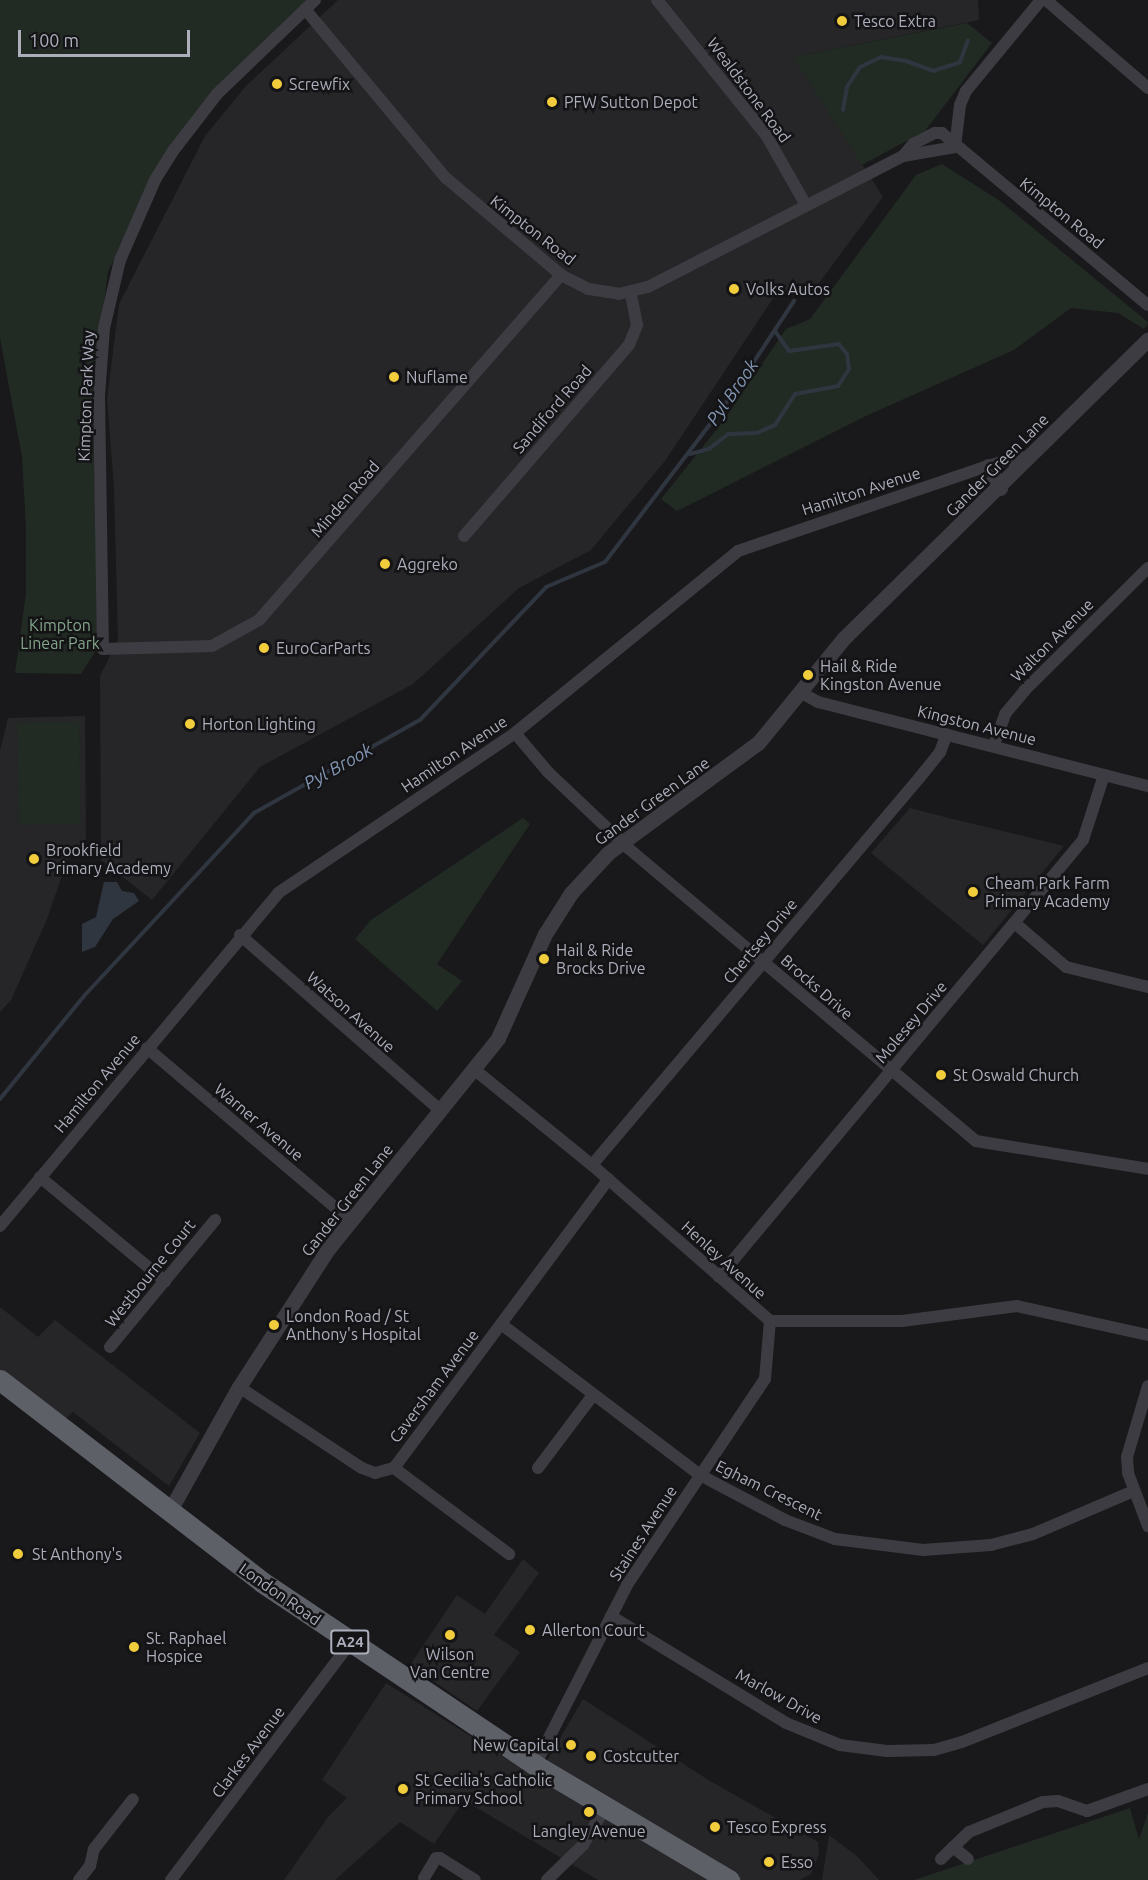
<!DOCTYPE html>
<style>
body{margin:0}
#map{position:relative;width:1148px;height:1880px;overflow:hidden;background:#19191b;font-family:Ubuntu,sans-serif}
div>[style]{position:absolute}
[style*='--x']{left:calc(var(--x)*1px);top:calc(var(--y)*1px);width:calc(var(--w)*1px);rotate:calc(var(--a)*1deg)}
.built>*{inset:0;background:#262528}
.green>*{inset:0;background:#212a23}
.water>*{inset:0;background:#2f3640}
.stream>*{height:4px;margin:-2px;padding:0 2px;transform-origin:2px;border-radius:2px;background:#2f3640}
.minor>*{height:12px;margin:-6px;padding:0 6px;transform-origin:6px;border-radius:6px;background:#3c3c42}
.tertiary>*{height:15px;margin:-7.5px;padding:0 7.5px;transform-origin:7.5px;border-radius:7.5px;background:#3c3c42}
.trunk>*{height:21px;margin:-10.5px;padding:0 10.5px;transform-origin:10.5px;border-radius:10.5px;background:#5e6068}
.dots>*{width:16px;height:16px;translate:-50% -50%;box-sizing:border-box;border:3px solid #141416;border-radius:50%}
span{translate:-50% -50%;white-space:nowrap;text-align:center;line-height:1.15;-webkit-text-stroke:5px #141416;paint-order:stroke}
.shield-label span{padding:2px 4px;background:#141416;border:2px solid;border-radius:4px;-webkit-text-stroke-width:0}
.shield-label{font-size:15px;color:#acaebb;font-weight:700}
.poi-label{font-size:16px;color:#acaebb}
.left{translate:0 -50%;text-align:left}
.right{translate:-100% -50%;text-align:right}
.street-label{font-size:16px;color:#acaebb}
.park-label{font-size:16px;color:#83a58a}
.water-label{font-size:18px;color:#8397b5;font-style:italic}
.scale{position:absolute;left:18px;top:30px;width:172px;height:27px;box-sizing:border-box;border:3px solid #acaebb;border-top:0;padding-left:8px;font-size:18px;line-height:21px;white-space:nowrap;color:#acaebb;-webkit-text-stroke:4px #141416;paint-order:stroke}
</style>
<div id="map">
<div class="built">
<div style="clip-path:polygon(338px 0,978px 0,979px 20px,794px 57px,883px 197px,813px 291px,776px 294px,665px 461px,591px 550px,519px 588px,413px 684px,260px 767px,152px 900px,101px 860px,100px 676px,118px 640px,114px 488px,107px 399px,119px 304px,205px 136px,246px 86px)"></div>
<div style="clip-path:polygon(85px 716px,86px 848px,72px 847px,47px 919px,11px 1000px,0 1012px,0 751px,8px 718px)"></div>
<div style="clip-path:polygon(910px 808px,949px 818px,1064px 846px,983px 945px,871px 853px)"></div>
<div style="clip-path:polygon(0 1307px,38px 1337px,55px 1320px,200px 1433px,169px 1486px,73px 1412px,52px 1430px,0 1390px)"></div>
<div style="clip-path:polygon(523px 1559px,539px 1573px,494px 1635px,520px 1652px,477px 1711px,410px 1665px,457px 1595px,485px 1614px)"></div>
<div style="clip-path:polygon(386px 1683px,537px 1778px,583px 1699px,710px 1781px,818px 1842px,819px 1854px,811px 1874px,800px 1880px,598px 1880px,464px 1800px,434px 1844px,400px 1822px,335px 1880px,284px 1880px,328px 1817px,347px 1798px,322px 1780px)"></div>
<div style="clip-path:polygon(829px 1835px,858px 1857px,879px 1880px,822px 1880px)"></div>
</div>
<div class="green">
<div style="clip-path:polygon(0 0,311px 0,229px 75px,152px 174px,108px 272px,92px 395px,100px 644px,81px 674px,15px 673px,26px 593px,26px 528px,22px 457px,0 338px)"></div>
<div style="clip-path:polygon(967px 23px,992px 43px,925px 131px,862px 165px,793px 57px)"></div>
<div style="clip-path:polygon(942px 164px,1000px 201px,1148px 322px,1147px 325px,1144px 329px,1118px 313px,1071px 308px,1014px 350px,866px 416px,677px 511px,661px 499px,721px 424px,786px 329px,810px 319px,916px 175px)"></div>
<div style="clip-path:polygon(79px 721px,81px 824px,19px 825px,17px 723px)"></div>
<div style="clip-path:polygon(523px 818px,530px 824px,437px 964px,462px 981px,437px 1011px,355px 939px,371px 920px)"></div>
<div style="clip-path:polygon(1130px 1808px,1139px 1839px,1148px 1813px,1148px 1880px,914px 1880px)"></div>
</div>
<div class="water">
<div style="clip-path:polygon(104px 882px,117px 882px,122px 891px,134px 893px,139px 901px,113px 919px,95px 947px,82px 952px,82px 924px,96px 917px)"></div>
</div>
<div class="stream">
<div style="--x:843;--y:110;--w:23;--a:-80"></div>
<div style="--x:847;--y:87;--w:24;--a:-57"></div>
<div style="--x:860;--y:67;--w:23;--a:-25"></div>
<div style="--x:881;--y:57;--w:25;--a:9"></div>
<div style="--x:906;--y:61;--w:29;--a:20"></div>
<div style="--x:933;--y:71;--w:28;--a:-18"></div>
<div style="--x:960;--y:62;--w:23;--a:-70"></div>
<div style="--x:690;--y:454;--w:20;--a:-15"></div>
<div style="--x:709;--y:449;--w:24;--a:-38"></div>
<div style="--x:728;--y:434;--w:29;--a:-2"></div>
<div style="--x:757;--y:433;--w:20;--a:-24"></div>
<div style="--x:775;--y:425;--w:37;--a:-57"></div>
<div style="--x:795;--y:394;--w:44;--a:-10.5"></div>
<div style="--x:838;--y:386;--w:20;--a:-57"></div>
<div style="--x:849;--y:369;--w:15;--a:-98"></div>
<div style="--x:847;--y:354;--w:13;--a:-129"></div>
<div style="--x:839;--y:344;--w:50;--a:172"></div>
<div style="--x:789;--y:351;--w:24;--a:-125"></div>
<div style="--x:0;--y:1099;--w:133;--a:-50.8"></div>
<div style="--x:84;--y:996;--w:250;--a:-47.1"></div>
<div style="--x:254;--y:813;--w:190;--a:-29.3"></div>
<div style="--x:420;--y:720;--w:183;--a:-46.5"></div>
<div style="--x:546;--y:587;--w:64;--a:-23"></div>
<div style="--x:605;--y:562;--w:210;--a:-52.7"></div>
<div style="--x:732;--y:395;--w:113;--a:-56.6"></div>
</div>
<div class="minor">
<div style="--x:315;--y:0;--w:136;--a:136.2"></div>
<div style="--x:217;--y:94;--w:72;--a:127.7"></div>
<div style="--x:173;--y:151;--w:34;--a:122"></div>
<div style="--x:155;--y:180;--w:87;--a:113.6"></div>
<div style="--x:120;--y:260;--w:70;--a:103.2"></div>
<div style="--x:104;--y:328;--w:68;--a:94.2"></div>
<div style="--x:99;--y:396;--w:253;--a:89.1"></div>
<div style="--x:103;--y:649;--w:109;--a:-1.6"></div>
<div style="--x:212;--y:646;--w:54;--a:-29"></div>
<div style="--x:259;--y:620;--w:459;--a:-48.8"></div>
<div style="--x:657;--y:0;--w:174;--a:51.1"></div>
<div style="--x:766;--y:135;--w:81;--a:60.3"></div>
<div style="--x:1046;--y:0;--w:135;--a:40.8"></div>
<div style="--x:305;--y:9;--w:220;--a:50.2"></div>
<div style="--x:446;--y:178;--w:150;--a:40.1"></div>
<div style="--x:561;--y:275;--w:31;--a:27"></div>
<div style="--x:589;--y:289;--w:30;--a:9"></div>
<div style="--x:619;--y:294;--w:30;--a:-14"></div>
<div style="--x:648;--y:287;--w:287;--a:-27.2"></div>
<div style="--x:903;--y:156;--w:16;--a:-50"></div>
<div style="--x:913;--y:144;--w:25;--a:-27"></div>
<div style="--x:935;--y:133;--w:7;--a:0"></div>
<div style="--x:942;--y:133;--w:268;--a:39.9"></div>
<div style="--x:955;--y:147;--w:42;--a:-83.2"></div>
<div style="--x:960;--y:105;--w:15;--a:-67"></div>
<div style="--x:966;--y:91;--w:118;--a:-50.5"></div>
<div style="--x:903;--y:156;--w:53;--a:-9.8"></div>
<div style="--x:464;--y:536;--w:252;--a:-49.2"></div>
<div style="--x:629;--y:345;--w:22;--a:-68"></div>
<div style="--x:637;--y:325;--w:33;--a:-101"></div>
<div style="--x:800;--y:692;--w:21;--a:29"></div>
<div style="--x:818;--y:702;--w:341;--a:14.3"></div>
<div style="--x:515;--y:733;--w:51;--a:49.8"></div>
<div style="--x:548;--y:772;--w:110;--a:43.5"></div>
<div style="--x:628;--y:848;--w:455;--a:40.1"></div>
<div style="--x:976;--y:1141;--w:174;--a:9.2"></div>
<div style="--x:994;--y:745;--w:33;--a:-70"></div>
<div style="--x:1005;--y:714;--w:30;--a:-50"></div>
<div style="--x:1024;--y:691;--w:175;--a:-44.8"></div>
<div style="--x:1016;--y:924;--w:66;--a:40.7"></div>
<div style="--x:1066;--y:967;--w:84;--a:13.7"></div>
<div style="--x:240;--y:935;--w:267;--a:41.2"></div>
<div style="--x:147;--y:1048;--w:267;--a:40.3"></div>
<div style="--x:475;--y:1070;--w:151;--a:39.1"></div>
<div style="--x:592;--y:1165;--w:237;--a:41.2"></div>
<div style="--x:770;--y:1321;--w:132;--a:0"></div>
<div style="--x:902;--y:1321;--w:116;--a:-7.4"></div>
<div style="--x:1017;--y:1306;--w:134;--a:12.5"></div>
<div style="--x:592;--y:1165;--w:508;--a:-49.79"></div>
<div style="--x:920;--y:777;--w:32;--a:-51"></div>
<div style="--x:940;--y:752;--w:19;--a:-69"></div>
<div style="--x:40;--y:1177;--w:163;--a:39.8"></div>
<div style="--x:0;--y:1226;--w:434;--a:-50.1"></div>
<div style="--x:278;--y:893;--w:286;--a:-34"></div>
<div style="--x:515;--y:733;--w:288;--a:-39.2"></div>
<div style="--x:738;--y:551;--w:264;--a:-18.8"></div>
<div style="--x:988;--y:466;--w:31;--a:-17"></div>
<div style="--x:1018;--y:457;--w:12;--a:5"></div>
<div style="--x:719;--y:1277;--w:569;--a:-50.21"></div>
<div style="--x:1083;--y:840;--w:68;--a:-72.1"></div>
<div style="--x:501;--y:1324;--w:250;--a:37.2"></div>
<div style="--x:700;--y:1475;--w:96;--a:27.9"></div>
<div style="--x:785;--y:1520;--w:53;--a:20.8"></div>
<div style="--x:835;--y:1539;--w:89;--a:7.1"></div>
<div style="--x:923;--y:1550;--w:68;--a:-4.2"></div>
<div style="--x:991;--y:1545;--w:43;--a:-14.7"></div>
<div style="--x:1033;--y:1534;--w:110;--a:-23.1"></div>
<div style="--x:110;--y:1347;--w:165;--a:-50.4"></div>
<div style="--x:1148;--y:1386;--w:74;--a:106.5"></div>
<div style="--x:1127;--y:1457;--w:16;--a:86"></div>
<div style="--x:1128;--y:1473;--w:57;--a:69.3"></div>
<div style="--x:239;--y:1387;--w:147;--a:33.4"></div>
<div style="--x:362;--y:1468;--w:14;--a:21"></div>
<div style="--x:375;--y:1473;--w:20;--a:-15"></div>
<div style="--x:394;--y:1468;--w:360;--a:-53.4"></div>
<div style="--x:394;--y:1468;--w:144;--a:36.8"></div>
<div style="--x:538;--y:1468;--w:91;--a:-53"></div>
<div style="--x:611;--y:1616;--w:205;--a:31.4"></div>
<div style="--x:786;--y:1723;--w:58;--a:22.2"></div>
<div style="--x:840;--y:1745;--w:47;--a:7.3"></div>
<div style="--x:887;--y:1751;--w:47;--a:-1.2"></div>
<div style="--x:934;--y:1750;--w:29;--a:-16"></div>
<div style="--x:962;--y:1742;--w:200;--a:-21.7"></div>
<div style="--x:535;--y:1765;--w:202;--a:-62.9"></div>
<div style="--x:627;--y:1585;--w:248;--a:-56.2"></div>
<div style="--x:765;--y:1379;--w:58;--a:-85.1"></div>
<div style="--x:953;--y:1847;--w:19;--a:39"></div>
<div style="--x:941;--y:1859;--w:39;--a:-44"></div>
<div style="--x:969;--y:1832;--w:80;--a:-22.1"></div>
<div style="--x:1043;--y:1802;--w:15;--a:-4"></div>
<div style="--x:1058;--y:1801;--w:31;--a:19"></div>
<div style="--x:1087;--y:1811;--w:65;--a:-19.8"></div>
<div style="--x:424;--y:1878;--w:23;--a:-59"></div>
<div style="--x:436;--y:1858;--w:4;--a:0"></div>
<div style="--x:440;--y:1858;--w:41;--a:32.2"></div>
<div style="--x:79;--y:1880;--w:18;--a:-52"></div>
<div style="--x:90;--y:1866;--w:17;--a:-77"></div>
<div style="--x:94;--y:1849;--w:63;--a:-52"></div>
<div style="--x:171;--y:1880;--w:297;--a:-52.9"></div>
<div style="--x:547;--y:1880;--w:50;--a:-44.2"></div>
<div style="--x:583;--y:1845;--w:45;--a:-59.5"></div>
</div>
<div class="tertiary">
<div style="--x:988;--y:466;--w:25;--a:61"></div>
<div style="--x:169;--y:1512;--w:143;--a:-60.8"></div>
<div style="--x:239;--y:1387;--w:164;--a:-57.2"></div>
<div style="--x:328;--y:1249;--w:271;--a:-51.1"></div>
<div style="--x:498;--y:1038;--w:114;--a:-65.7"></div>
<div style="--x:545;--y:934;--w:49;--a:-57.6"></div>
<div style="--x:571;--y:893;--w:54;--a:-47.2"></div>
<div style="--x:608;--y:853;--w:186;--a:-36.3"></div>
<div style="--x:758;--y:743;--w:136;--a:-50.7"></div>
<div style="--x:844;--y:638;--w:426;--a:-44.5"></div>
</div>
<div class="trunk">
<div style="--x:0;--y:1380;--w:331;--a:37.6"></div>
<div style="--x:262;--y:1582;--w:329;--a:33.8"></div>
<div style="--x:535;--y:1765;--w:226;--a:30.7"></div>
</div>
<div class="dots">
<div style="left:842px;top:21px;background:#f1cc3c"></div>
<div style="left:277px;top:84px;background:#f1cc3c"></div>
<div style="left:552px;top:102px;background:#f1cc3c"></div>
<div style="left:734px;top:289px;background:#f1cc3c"></div>
<div style="left:394px;top:377px;background:#f1cc3c"></div>
<div style="left:385px;top:564px;background:#f1cc3c"></div>
<div style="left:264px;top:648px;background:#f1cc3c"></div>
<div style="left:808px;top:675px;background:#f1cc3c"></div>
<div style="left:190px;top:724px;background:#f1cc3c"></div>
<div style="left:34px;top:859px;background:#f1cc3c"></div>
<div style="left:973px;top:892px;background:#f1cc3c"></div>
<div style="left:544px;top:959px;background:#f1cc3c"></div>
<div style="left:941px;top:1075px;background:#f1cc3c"></div>
<div style="left:274px;top:1325px;background:#f1cc3c"></div>
<div style="left:18px;top:1554px;background:#f1cc3c"></div>
<div style="left:530px;top:1630px;background:#f1cc3c"></div>
<div style="left:450px;top:1635px;background:#f1cc3c"></div>
<div style="left:134px;top:1647px;background:#f1cc3c"></div>
<div style="left:571px;top:1745px;background:#f1cc3c"></div>
<div style="left:591px;top:1756px;background:#f1cc3c"></div>
<div style="left:403px;top:1789px;background:#f1cc3c"></div>
<div style="left:589px;top:1812px;background:#f1cc3c"></div>
<div style="left:715px;top:1827px;background:#f1cc3c"></div>
<div style="left:769px;top:1862px;background:#f1cc3c"></div>
</div>
<div class="shield-label">
<span style="left:350px;top:1642px">A24</span>
</div>
<div class="poi-label">
<span class="left" style="left:854px;top:21px">Tesco Extra</span>
<span class="left" style="left:289px;top:84px">Screwfix</span>
<span class="left" style="left:564px;top:102px">PFW Sutton Depot</span>
<span class="left" style="left:746px;top:289px">Volks Autos</span>
<span class="left" style="left:406px;top:377px">Nuflame</span>
<span class="left" style="left:397px;top:564px">Aggreko</span>
<span class="left" style="left:276px;top:648px">EuroCarParts</span>
<span class="left" style="left:820px;top:675px">Hail &amp; Ride<br>Kingston Avenue</span>
<span class="left" style="left:202px;top:724px">Horton Lighting</span>
<span class="left" style="left:46px;top:859px">Brookfield<br>Primary Academy</span>
<span class="left" style="left:985px;top:892px">Cheam Park Farm<br>Primary Academy</span>
<span class="left" style="left:556px;top:959px">Hail &amp; Ride<br>Brocks Drive</span>
<span class="left" style="left:953px;top:1075px">St Oswald Church</span>
<span class="left" style="left:286px;top:1325px">London Road / St<br>Anthony's Hospital</span>
<span class="left" style="left:32px;top:1554px">St Anthony's</span>
<span class="left" style="left:542px;top:1630px">Allerton Court</span>
<span class="left" style="left:146px;top:1647px">St. Raphael<br>Hospice</span>
<span style="left:450px;top:1663px">Wilson<br>Van Centre</span>
<span class="right" style="left:559px;top:1745px">New Capital</span>
<span class="left" style="left:603px;top:1756px">Costcutter</span>
<span class="left" style="left:415px;top:1789px">St Cecilia's Catholic<br>Primary School</span>
<span class="left" style="left:727px;top:1827px">Tesco Express</span>
<span style="left:589px;top:1831px">Langley Avenue</span>
<span class="left" style="left:781px;top:1862px">Esso</span>
</div>
<div class="street-label">
<span style="left:749px;top:90px;rotate:53deg">Wealdstone Road</span>
<span style="left:1062px;top:213px;rotate:39deg">Kimpton Road</span>
<span style="left:533px;top:230px;rotate:38deg">Kimpton Road</span>
<span style="left:86px;top:396px;rotate:-88deg">Kimpton Park Way</span>
<span style="left:552px;top:409px;rotate:-49deg">Sandiford Road</span>
<span style="left:997px;top:465px;rotate:-45deg">Gander Green Lane</span>
<span style="left:861px;top:491px;rotate:-18deg">Hamilton Avenue</span>
<span style="left:345px;top:499px;rotate:-49deg">Minden Road</span>
<span style="left:1052px;top:640px;rotate:-45deg">Walton Avenue</span>
<span style="left:977px;top:725px;rotate:14deg">Kingston Avenue</span>
<span style="left:454px;top:754px;rotate:-34deg">Hamilton Avenue</span>
<span style="left:652px;top:801px;rotate:-36deg">Gander Green Lane</span>
<span style="left:760px;top:941px;rotate:-50deg">Chertsey Drive</span>
<span style="left:817px;top:987px;rotate:41deg">Brocks Drive</span>
<span style="left:351px;top:1012px;rotate:42deg">Watson Avenue</span>
<span style="left:911px;top:1022px;rotate:-50deg">Molesey Drive</span>
<span style="left:97px;top:1083px;rotate:-50deg">Hamilton Avenue</span>
<span style="left:259px;top:1122px;rotate:40deg">Warner Avenue</span>
<span style="left:347px;top:1200px;rotate:-52deg">Gander Green Lane</span>
<span style="left:724px;top:1260px;rotate:42deg">Henley Avenue</span>
<span style="left:150px;top:1273px;rotate:-51deg">Westbourne Court</span>
<span style="left:434px;top:1386px;rotate:-53deg">Caversham Avenue</span>
<span style="left:769px;top:1490px;rotate:26deg">Egham Crescent</span>
<span style="left:643px;top:1533px;rotate:-57deg">Staines Avenue</span>
<span style="left:280px;top:1594px;rotate:35deg">London Road</span>
<span style="left:779px;top:1696px;rotate:29deg">Marlow Drive</span>
<span style="left:248px;top:1752px;rotate:-53deg">Clarkes Avenue</span>
</div>
<div class="park-label">
<span style="left:60px;top:634px">Kimpton<br>Linear Park</span>
</div>
<div class="water-label">
<span style="left:732px;top:392px;rotate:-55deg">Pyl Brook</span>
<span style="left:338px;top:766px;rotate:-29deg">Pyl Brook</span>
</div>
<div class="scale">100 m</div>
</div>
